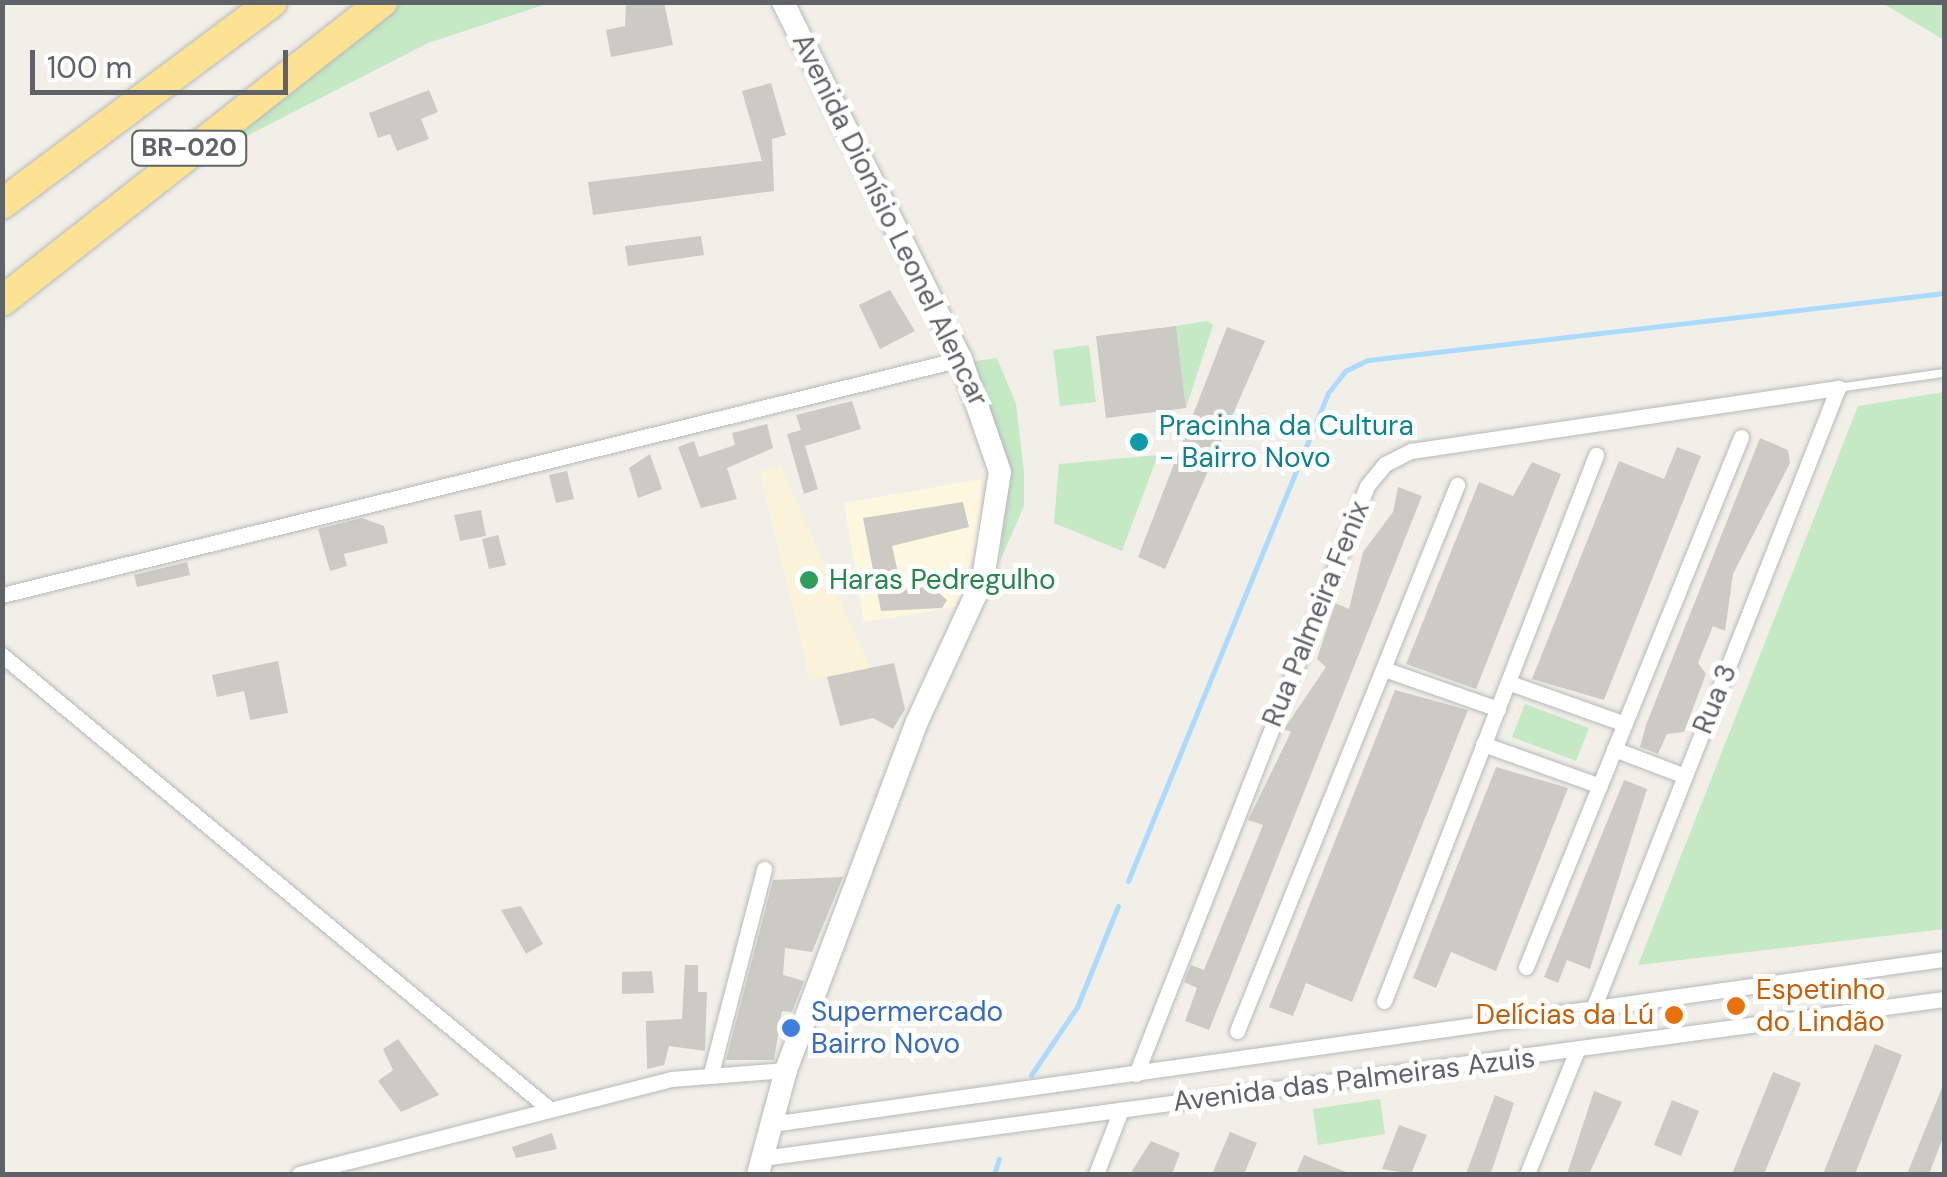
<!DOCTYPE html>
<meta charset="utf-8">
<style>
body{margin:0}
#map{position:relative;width:1947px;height:1177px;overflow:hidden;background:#f1efe8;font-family:"DM Sans",sans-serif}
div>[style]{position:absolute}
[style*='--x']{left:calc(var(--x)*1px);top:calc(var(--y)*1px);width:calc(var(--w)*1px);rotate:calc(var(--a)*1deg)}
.commercial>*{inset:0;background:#fef7e0}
.green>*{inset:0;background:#c5e8c5}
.sand>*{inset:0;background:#fbf3d9}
.stream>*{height:5px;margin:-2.5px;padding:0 2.5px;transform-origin:2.5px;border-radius:2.5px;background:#aadaff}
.building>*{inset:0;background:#cccac5}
.roads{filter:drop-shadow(0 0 2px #b5b8bc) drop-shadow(0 0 2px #b5b8bc)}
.lane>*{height:8px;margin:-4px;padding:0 4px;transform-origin:4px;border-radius:4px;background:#fff}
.street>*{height:15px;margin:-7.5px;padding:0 7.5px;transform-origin:7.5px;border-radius:7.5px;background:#fff}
.secondary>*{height:22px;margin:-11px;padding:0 11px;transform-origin:11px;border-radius:11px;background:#fff}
.highway>*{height:30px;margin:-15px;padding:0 15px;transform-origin:15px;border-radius:15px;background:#fde293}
.dots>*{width:28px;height:28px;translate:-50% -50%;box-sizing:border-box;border:5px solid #fff;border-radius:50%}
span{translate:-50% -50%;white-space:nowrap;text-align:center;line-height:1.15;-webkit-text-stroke:10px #fff;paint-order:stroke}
.shield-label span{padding:2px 8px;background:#fff;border:2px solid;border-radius:8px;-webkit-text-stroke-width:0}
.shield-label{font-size:25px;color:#5f6368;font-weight:700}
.street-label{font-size:28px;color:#5f6368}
.culture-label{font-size:28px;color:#0d838f}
.left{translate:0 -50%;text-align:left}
.leisure-label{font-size:28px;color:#27864d}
.food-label{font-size:28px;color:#c56008}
.right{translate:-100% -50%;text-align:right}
.shop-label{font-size:28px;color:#366cbe}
.frame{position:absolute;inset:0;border:5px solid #5f6368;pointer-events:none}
.scale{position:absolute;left:30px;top:50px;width:258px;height:45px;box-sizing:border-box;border:5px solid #5f6368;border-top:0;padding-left:12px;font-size:30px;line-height:35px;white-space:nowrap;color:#5f6368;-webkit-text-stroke:8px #fff;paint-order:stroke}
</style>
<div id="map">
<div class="commercial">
<div style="clip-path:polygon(981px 479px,981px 530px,955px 607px,864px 622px,844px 503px)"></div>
</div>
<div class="green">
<div style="clip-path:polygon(400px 3px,550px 3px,428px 43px,171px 175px)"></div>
<div style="clip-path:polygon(1882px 3px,1944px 3px,1944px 40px,1884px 4px)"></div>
<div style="clip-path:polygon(1207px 321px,1213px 325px,1186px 408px,1176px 326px)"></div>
<div style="clip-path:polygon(1089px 345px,1096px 402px,1060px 406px,1053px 350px)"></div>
<div style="clip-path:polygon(997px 358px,1016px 404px,1024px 473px,1024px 506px,1000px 561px,1007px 471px,970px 362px)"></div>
<div style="clip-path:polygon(1944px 392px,1944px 929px,1638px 965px,1858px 406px)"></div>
<div style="clip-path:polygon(1158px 455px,1122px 551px,1054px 523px,1059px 464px)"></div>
<div style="clip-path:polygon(1525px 704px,1589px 728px,1576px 761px,1512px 737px)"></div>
<div style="clip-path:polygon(1380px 1099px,1385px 1134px,1318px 1145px,1313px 1109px)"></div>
</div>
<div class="sand">
<div style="clip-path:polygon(781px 466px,870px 668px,810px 680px,760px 471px)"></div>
</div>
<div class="stream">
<div style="--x:1128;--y:881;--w:527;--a:-67.71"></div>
<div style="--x:1328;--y:393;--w:28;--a:-52"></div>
<div style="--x:1345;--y:371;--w:25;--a:-26"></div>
<div style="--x:1368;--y:360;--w:580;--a:-6.63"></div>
<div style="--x:1031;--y:1075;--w:82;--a:-55.9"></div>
<div style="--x:1077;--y:1007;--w:109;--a:-67.9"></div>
<div style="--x:994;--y:1174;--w:16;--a:-72"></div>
</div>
<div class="building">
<div style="clip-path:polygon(626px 2px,664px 2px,673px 45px,611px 57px,606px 30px,625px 26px)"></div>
<div style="clip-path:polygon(771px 83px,786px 135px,772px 139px,774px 191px,593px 215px,588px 182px,762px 161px,742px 91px)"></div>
<div style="clip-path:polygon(429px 90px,438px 112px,421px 119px,429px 139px,397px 151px,390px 134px,378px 138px,369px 113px)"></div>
<div style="clip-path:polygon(701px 236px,704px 255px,628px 266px,625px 246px)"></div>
<div style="clip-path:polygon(890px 290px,915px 331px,880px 349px,859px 305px)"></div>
<div style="clip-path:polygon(1176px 326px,1186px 408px,1106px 418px,1096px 336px)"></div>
<div style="clip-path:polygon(1227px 327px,1265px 341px,1165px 569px,1138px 557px)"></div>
<div style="clip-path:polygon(852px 401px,861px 429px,805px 446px,818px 489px,804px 494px,787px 434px,801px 430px,796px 415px)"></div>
<div style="clip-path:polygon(767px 424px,773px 448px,727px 468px,737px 499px,701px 508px,678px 447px,694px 441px,699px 457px,735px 445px,732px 433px)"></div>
<div style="clip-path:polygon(1760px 438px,1788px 450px,1790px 463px,1733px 574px,1725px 631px,1713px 626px,1698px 663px,1706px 674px,1684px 732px,1667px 734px,1658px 754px,1640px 747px,1646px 725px)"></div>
<div style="clip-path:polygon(1677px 447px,1701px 456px,1604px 700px,1532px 679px,1619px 461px,1664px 479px)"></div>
<div style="clip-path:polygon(650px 454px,662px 489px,638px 498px,629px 468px)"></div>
<div style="clip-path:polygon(1532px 462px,1561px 474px,1476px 689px,1406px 664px,1479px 482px,1513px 496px)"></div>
<div style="clip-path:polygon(567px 471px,574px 499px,556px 503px,549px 475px)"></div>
<div style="clip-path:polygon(1398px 487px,1422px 496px,1209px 1030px,1185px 1021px,1197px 988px,1184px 982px,1191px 965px,1204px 970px,1263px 825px,1248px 820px,1291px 732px,1284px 729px,1326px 667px,1317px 659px,1335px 603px,1349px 609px,1363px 552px,1393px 512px)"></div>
<div style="clip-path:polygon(963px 502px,969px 527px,892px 546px,902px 590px,925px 587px,924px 580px,947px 600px,942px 608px,881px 611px,863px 518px)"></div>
<div style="clip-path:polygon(481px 510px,486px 536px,460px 541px,454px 515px)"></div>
<div style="clip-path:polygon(362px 518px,384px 526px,388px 543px,344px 554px,347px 566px,330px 571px,318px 529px)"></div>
<div style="clip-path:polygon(498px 535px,506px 565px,489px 569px,482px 539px)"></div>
<div style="clip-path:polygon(187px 562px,190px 575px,137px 587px,134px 575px)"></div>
<div style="clip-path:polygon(278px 661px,288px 713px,250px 720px,244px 691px,217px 697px,212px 675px)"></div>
<div style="clip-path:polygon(894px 663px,905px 709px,893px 729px,873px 718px,840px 726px,827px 677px)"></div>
<div style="clip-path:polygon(1395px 690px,1468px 710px,1352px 1002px,1306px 983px,1293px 1016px,1269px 1007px)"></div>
<div style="clip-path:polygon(1496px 767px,1568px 788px,1496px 971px,1451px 952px,1436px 988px,1413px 978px)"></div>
<div style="clip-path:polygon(1624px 780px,1647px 789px,1590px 969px,1567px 960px,1558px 983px,1544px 977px)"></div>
<div style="clip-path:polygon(843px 877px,812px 952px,785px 948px,783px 975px,804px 981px,792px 1012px,782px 1011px,774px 1060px,726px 1060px,773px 880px)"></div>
<div style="clip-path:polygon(521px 906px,543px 944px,526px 954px,501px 910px)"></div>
<div style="clip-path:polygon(685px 965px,698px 965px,698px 992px,707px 992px,705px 1051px,669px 1046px,664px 1065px,647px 1069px,646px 1021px,682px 1019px)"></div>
<div style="clip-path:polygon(652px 971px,654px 993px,622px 994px,622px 972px)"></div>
<div style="clip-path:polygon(398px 1039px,439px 1095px,401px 1112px,378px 1081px,393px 1070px,383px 1049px)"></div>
<div style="clip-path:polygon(1875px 1044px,1902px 1055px,1861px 1159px,1855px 1174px,1823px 1174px)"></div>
<div style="clip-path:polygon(1773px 1072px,1801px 1083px,1783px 1128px,1764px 1174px,1732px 1174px)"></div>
<div style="clip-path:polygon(1944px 1083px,1944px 1135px,1929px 1174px,1907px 1174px)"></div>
<div style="clip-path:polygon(1594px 1091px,1622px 1102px,1589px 1174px,1567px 1174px)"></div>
<div style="clip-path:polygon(1495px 1095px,1514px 1103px,1494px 1164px,1490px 1174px,1466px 1174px)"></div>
<div style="clip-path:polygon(1672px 1100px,1699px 1111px,1681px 1156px,1654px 1145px)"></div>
<div style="clip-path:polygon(1399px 1125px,1427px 1135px,1411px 1174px,1382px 1169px)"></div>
<div style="clip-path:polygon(1230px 1132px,1257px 1143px,1244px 1174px,1212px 1174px)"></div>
<div style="clip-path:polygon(552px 1133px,557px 1149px,516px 1158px,512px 1147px)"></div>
<div style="clip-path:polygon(1151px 1141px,1180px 1153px,1172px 1174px,1130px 1174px)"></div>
<div style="clip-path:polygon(1304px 1155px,1351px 1174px,1296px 1174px)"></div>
</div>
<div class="roads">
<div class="lane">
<div style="--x:1838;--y:388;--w:107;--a:-8.1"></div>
</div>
<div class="street">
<div style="--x:2;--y:595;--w:988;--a:-13.83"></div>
<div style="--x:2;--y:655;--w:708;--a:39.67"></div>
<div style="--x:1384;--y:669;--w:121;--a:19.3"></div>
<div style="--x:1510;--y:683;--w:122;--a:19.6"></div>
<div style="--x:1483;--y:744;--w:124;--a:19.7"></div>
<div style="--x:1614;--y:749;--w:76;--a:20.8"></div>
<div style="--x:1526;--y:967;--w:572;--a:-67.92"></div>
<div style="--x:1384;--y:1001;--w:586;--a:-68.78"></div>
<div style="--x:1593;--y:1009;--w:668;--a:-68.47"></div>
<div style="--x:1237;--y:1031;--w:589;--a:-68.05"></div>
<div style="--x:711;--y:1073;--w:211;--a:-75.4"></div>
<div style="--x:1136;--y:1074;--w:632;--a:-68.55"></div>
<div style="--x:1367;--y:486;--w:28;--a:-51"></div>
<div style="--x:1385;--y:464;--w:29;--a:-27"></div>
<div style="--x:1411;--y:451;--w:432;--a:-8.4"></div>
<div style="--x:771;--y:1124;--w:1185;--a:-8.01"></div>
<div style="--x:762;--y:1158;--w:1193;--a:-7.66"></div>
<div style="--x:299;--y:1174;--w:384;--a:-14.3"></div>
<div style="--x:671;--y:1079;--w:115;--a:-4.5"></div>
<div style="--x:1096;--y:1174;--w:69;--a:-68.7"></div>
<div style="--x:1527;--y:1174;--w:134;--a:-68"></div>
</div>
<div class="secondary">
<div style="--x:758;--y:1174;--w:108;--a:-74.9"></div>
<div style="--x:786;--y:1070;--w:370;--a:-69.4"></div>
<div style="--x:916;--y:724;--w:160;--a:-65.2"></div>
<div style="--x:983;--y:579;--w:108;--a:-81"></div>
<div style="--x:1000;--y:472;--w:120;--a:-109"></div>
<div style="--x:961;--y:359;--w:399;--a:-116.5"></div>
</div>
<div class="highway">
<div style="--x:2;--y:204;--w:337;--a:-36.8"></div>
<div style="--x:2;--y:301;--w:484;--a:-38.2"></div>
</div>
</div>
<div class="dots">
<div style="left:1139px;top:442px;background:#0f9aa8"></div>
<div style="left:809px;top:580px;background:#2e9e5b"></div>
<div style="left:1736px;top:1006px;background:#e8710a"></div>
<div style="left:1674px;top:1015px;background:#e8710a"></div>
<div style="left:791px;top:1028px;background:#3f7fe0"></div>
</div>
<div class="shield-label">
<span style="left:189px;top:148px">BR-020</span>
</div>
<div class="street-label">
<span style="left:890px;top:220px;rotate:64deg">Avenida Dionísio Leonel Alencar</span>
<span style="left:1316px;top:614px;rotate:-68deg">Rua Palmeira Fenix</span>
<span style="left:1715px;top:699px;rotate:-68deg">Rua 3</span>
<span style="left:1354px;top:1080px;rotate:-7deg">Avenida das Palmeiras Azuis</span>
</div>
<div class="culture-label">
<span class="left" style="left:1159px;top:442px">Pracinha da Cultura<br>- Bairro Novo</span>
</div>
<div class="leisure-label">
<span class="left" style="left:829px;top:580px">Haras Pedregulho</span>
</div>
<div class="food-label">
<span class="left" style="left:1756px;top:1006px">Espetinho<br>do Lindão</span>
<span class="right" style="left:1654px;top:1015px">Delícias da Lú</span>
</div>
<div class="shop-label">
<span class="left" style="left:811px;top:1028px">Supermercado<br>Bairro Novo</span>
</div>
<div class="frame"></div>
<div class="scale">100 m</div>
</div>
